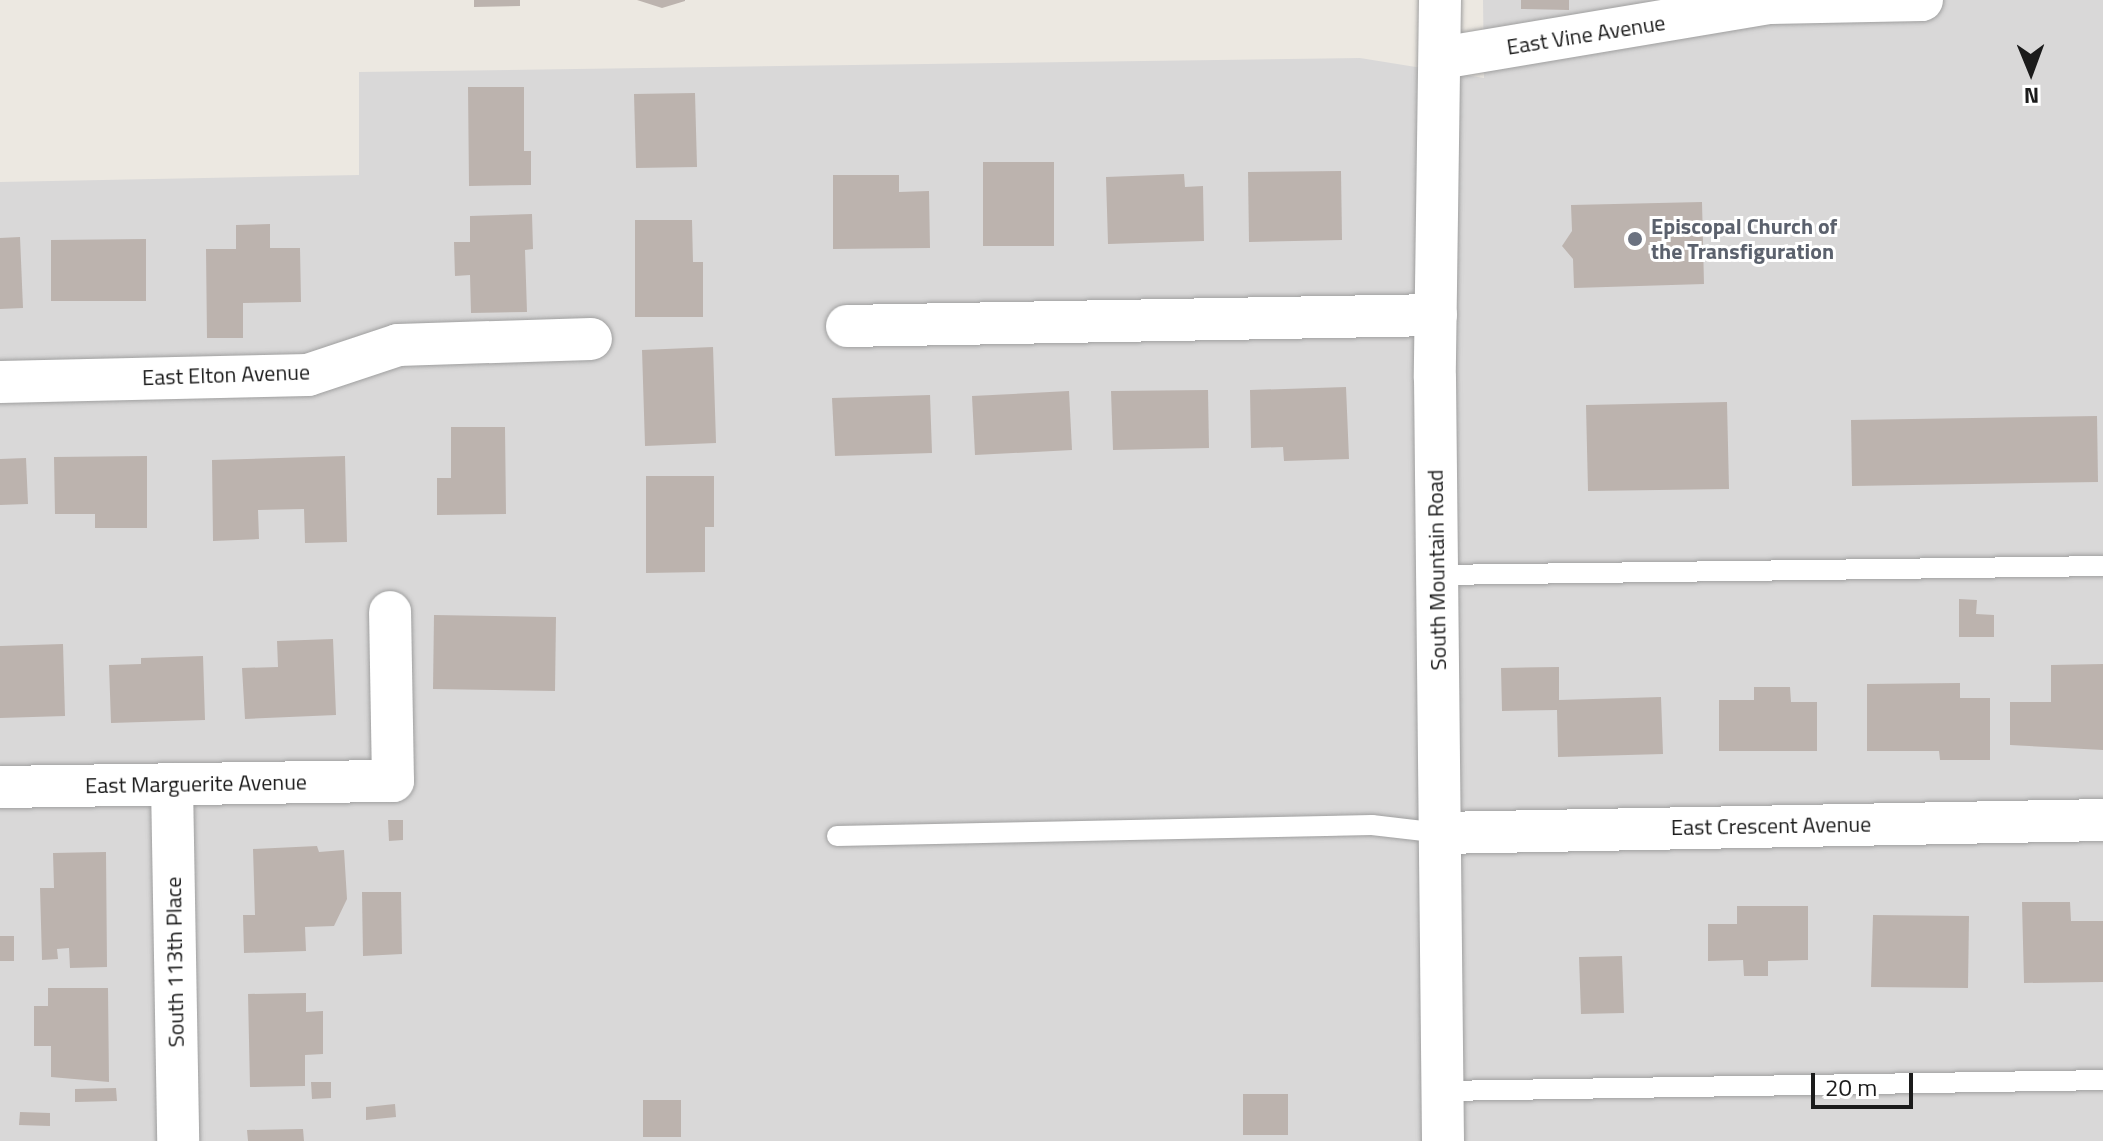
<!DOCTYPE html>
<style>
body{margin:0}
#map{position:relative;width:2103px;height:1141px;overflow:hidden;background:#ece8e1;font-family:"Titillium Web",sans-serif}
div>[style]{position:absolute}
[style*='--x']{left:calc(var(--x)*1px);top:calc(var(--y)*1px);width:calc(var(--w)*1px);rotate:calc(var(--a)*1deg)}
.residential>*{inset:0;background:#d9d8d8}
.building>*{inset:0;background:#bcb3ae}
.roads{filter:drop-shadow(0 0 2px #9f9f9f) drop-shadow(0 0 2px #9f9f9f)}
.lane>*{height:20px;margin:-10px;padding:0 10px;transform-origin:10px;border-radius:10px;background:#fff}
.street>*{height:42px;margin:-21px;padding:0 21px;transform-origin:21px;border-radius:21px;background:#fff}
.dots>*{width:22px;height:22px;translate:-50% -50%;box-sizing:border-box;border:4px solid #fff;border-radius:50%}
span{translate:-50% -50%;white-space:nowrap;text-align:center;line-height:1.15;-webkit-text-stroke:6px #fff;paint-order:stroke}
.street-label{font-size:22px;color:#1b1b1b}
.worship-label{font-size:22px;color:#5b616d;font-weight:700}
.left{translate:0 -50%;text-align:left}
.north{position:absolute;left:1991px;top:32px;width:80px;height:80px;-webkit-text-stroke:6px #fff;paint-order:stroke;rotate:179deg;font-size:22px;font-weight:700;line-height:32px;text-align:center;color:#1b1b1b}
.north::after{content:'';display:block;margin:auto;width:28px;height:36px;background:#1b1b1b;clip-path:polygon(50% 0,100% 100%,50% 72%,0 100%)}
.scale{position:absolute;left:1811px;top:1073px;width:102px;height:36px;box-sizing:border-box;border:4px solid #1b1b1b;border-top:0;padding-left:10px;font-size:24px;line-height:28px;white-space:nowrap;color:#1b1b1b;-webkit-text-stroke:6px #fff;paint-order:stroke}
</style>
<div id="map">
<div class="residential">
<div style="clip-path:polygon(1483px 0,2103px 0,2103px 1141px,0 1141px,0 182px,359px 175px,359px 72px,1360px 58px,1484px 78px)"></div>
</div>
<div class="building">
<div style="clip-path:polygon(474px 0,520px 0,520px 6px,474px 7px)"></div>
<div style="clip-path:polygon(637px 0,685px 0,685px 1px,662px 8px)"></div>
<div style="clip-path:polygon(1521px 0,1569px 0,1569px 10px,1521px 9px)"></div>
<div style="clip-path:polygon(468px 87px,524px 87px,524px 151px,531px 151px,531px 185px,469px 186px)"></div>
<div style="clip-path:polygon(695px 93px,697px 167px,636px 168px,634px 94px)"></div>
<div style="clip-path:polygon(983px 162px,1054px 162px,1054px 246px,983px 246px)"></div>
<div style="clip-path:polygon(1341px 171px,1342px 240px,1249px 242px,1248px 172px)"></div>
<div style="clip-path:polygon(1184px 174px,1185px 187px,1203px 186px,1204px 241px,1108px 244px,1106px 177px)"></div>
<div style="clip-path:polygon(833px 175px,899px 175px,899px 192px,929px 191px,930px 248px,833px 249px)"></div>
<div style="clip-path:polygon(1702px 202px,1704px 284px,1574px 288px,1573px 259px,1562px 246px,1572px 231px,1571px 205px)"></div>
<div style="clip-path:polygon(532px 214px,533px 249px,525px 250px,527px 312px,471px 313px,470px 275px,455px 276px,454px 242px,470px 242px,470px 216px)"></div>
<div style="clip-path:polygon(635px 220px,692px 220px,693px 262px,703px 262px,703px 317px,635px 317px)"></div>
<div style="clip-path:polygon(270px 224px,270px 248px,300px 248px,301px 302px,243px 303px,243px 338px,207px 338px,206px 249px,236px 249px,236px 225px)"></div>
<div style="clip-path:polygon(20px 237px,23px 308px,0 309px,0 238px)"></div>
<div style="clip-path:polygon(146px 239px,146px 301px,51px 301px,51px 240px)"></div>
<div style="clip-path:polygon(713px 347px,716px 443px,645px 446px,642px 350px)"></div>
<div style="clip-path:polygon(1346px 387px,1349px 459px,1284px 461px,1283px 447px,1251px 448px,1250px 390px)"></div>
<div style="clip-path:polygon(1208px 390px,1209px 448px,1113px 450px,1111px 391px)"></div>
<div style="clip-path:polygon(1069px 391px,1072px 450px,975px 455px,972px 396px)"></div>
<div style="clip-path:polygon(930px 395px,932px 453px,835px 456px,832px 398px)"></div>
<div style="clip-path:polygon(1727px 402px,1729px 489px,1588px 491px,1586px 405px)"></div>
<div style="clip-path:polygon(2097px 416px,2098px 482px,1852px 486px,1851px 420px)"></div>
<div style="clip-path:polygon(451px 427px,505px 427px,506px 514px,437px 515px,437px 478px,451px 478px)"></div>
<div style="clip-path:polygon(147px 456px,147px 528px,95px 528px,95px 514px,55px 514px,54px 457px)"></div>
<div style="clip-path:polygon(345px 456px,347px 542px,305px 543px,304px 509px,258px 510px,259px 539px,213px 541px,212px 460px)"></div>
<div style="clip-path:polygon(26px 458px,28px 504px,0 505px,0 459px)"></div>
<div style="clip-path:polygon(646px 476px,714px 476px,714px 527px,705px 527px,705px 572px,646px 573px)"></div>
<div style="clip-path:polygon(1959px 599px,1977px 600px,1976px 614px,1994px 615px,1994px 637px,1959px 637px)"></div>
<div style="clip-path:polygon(434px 615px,556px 617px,555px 691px,433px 689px)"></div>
<div style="clip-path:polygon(333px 639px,336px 715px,245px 719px,242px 668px,278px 667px,277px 641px)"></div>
<div style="clip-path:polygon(63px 644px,65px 716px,0 718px,0 646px)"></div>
<div style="clip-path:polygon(203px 656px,205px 720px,111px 723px,109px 665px,141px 664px,141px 658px)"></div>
<div style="clip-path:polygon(2103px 664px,2103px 750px,2010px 745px,2010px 702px,2051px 702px,2051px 665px)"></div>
<div style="clip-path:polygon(1559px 667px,1559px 700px,1661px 697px,1663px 754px,1558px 757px,1557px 710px,1502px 711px,1501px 668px)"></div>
<div style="clip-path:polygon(1960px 683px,1960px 698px,1990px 698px,1990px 760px,1940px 760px,1939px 751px,1867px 751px,1867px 684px)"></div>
<div style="clip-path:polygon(1754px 687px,1790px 687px,1791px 702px,1817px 702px,1817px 751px,1719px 751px,1719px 700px,1754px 700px)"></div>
<div style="clip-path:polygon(388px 820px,403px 820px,403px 840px,389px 841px)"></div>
<div style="clip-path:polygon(317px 846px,319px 852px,344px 850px,347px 899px,334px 926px,305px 927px,306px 951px,244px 953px,243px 915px,255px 915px,253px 849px)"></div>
<div style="clip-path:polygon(106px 852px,107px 967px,70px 968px,69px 948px,57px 949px,58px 959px,42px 960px,40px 888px,54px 888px,53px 853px)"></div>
<div style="clip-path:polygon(362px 892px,401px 892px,402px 954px,363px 956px)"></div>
<div style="clip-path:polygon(2022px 902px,2070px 902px,2071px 921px,2103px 921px,2103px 982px,2024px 983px)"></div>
<div style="clip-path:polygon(1737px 906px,1808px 906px,1808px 960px,1768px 961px,1768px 976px,1744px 976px,1743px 960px,1708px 961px,1708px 924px,1737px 924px)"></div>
<div style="clip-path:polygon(1873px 915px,1969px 916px,1968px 988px,1871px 987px)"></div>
<div style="clip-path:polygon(0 936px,14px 936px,14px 961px,0 961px)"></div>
<div style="clip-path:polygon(1622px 956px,1624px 1013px,1581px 1014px,1579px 957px)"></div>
<div style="clip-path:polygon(48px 988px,108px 988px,109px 1082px,51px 1077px,51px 1046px,34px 1046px,34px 1006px,48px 1006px)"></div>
<div style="clip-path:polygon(306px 993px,306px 1012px,323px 1011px,323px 1054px,305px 1055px,305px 1086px,250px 1087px,248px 994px)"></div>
<div style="clip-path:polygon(311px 1082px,331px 1082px,331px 1098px,312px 1099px)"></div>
<div style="clip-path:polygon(116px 1088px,117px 1101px,75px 1102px,75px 1089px)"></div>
<div style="clip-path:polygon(1243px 1094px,1288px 1094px,1288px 1135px,1243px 1135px)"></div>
<div style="clip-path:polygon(643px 1100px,681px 1100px,681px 1137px,643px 1137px)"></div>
<div style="clip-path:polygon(395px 1104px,396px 1117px,366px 1120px,366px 1107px)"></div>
<div style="clip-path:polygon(20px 1112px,50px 1113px,50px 1126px,19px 1125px)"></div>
<div style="clip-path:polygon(303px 1129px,304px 1141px,248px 1141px,247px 1130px)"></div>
</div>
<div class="roads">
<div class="lane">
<div style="--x:1437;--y:575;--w:666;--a:-0.77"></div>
<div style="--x:837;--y:836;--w:535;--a:-1.18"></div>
<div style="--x:1372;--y:825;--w:68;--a:6.7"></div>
<div style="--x:1443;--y:1091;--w:660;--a:-0.95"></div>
</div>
<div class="street">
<div style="--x:1440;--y:0;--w:378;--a:90.8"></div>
<div style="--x:1435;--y:378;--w:763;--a:89.4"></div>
<div style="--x:1441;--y:58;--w:334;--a:-9.5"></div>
<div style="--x:1770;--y:3;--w:152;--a:-1.1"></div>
<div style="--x:847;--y:326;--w:589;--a:-1.07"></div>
<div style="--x:0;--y:382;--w:308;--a:-1.3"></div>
<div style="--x:308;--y:375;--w:95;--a:-18.4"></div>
<div style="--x:398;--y:345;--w:193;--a:-1.8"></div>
<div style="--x:172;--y:784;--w:357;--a:89"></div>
<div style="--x:0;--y:787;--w:393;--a:-0.9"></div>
<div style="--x:393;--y:781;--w:169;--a:-91"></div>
<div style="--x:1440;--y:833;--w:663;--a:-1.12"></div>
</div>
</div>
<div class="dots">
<div style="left:1635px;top:239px;background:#6b7280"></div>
</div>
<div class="street-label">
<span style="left:1586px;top:35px;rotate:-9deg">East Vine Avenue</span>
<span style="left:226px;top:375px;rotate:-2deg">East Elton Avenue</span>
<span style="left:1437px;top:570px;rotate:-91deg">South Mountain Road</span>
<span style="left:196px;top:784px;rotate:-1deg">East Marguerite Avenue</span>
<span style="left:1771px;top:826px;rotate:-1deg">East Crescent Avenue</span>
<span style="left:175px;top:962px;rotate:-91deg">South 113th Place</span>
</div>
<div class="worship-label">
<span class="left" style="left:1651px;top:239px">Episcopal Church of<br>the Transfiguration</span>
</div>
<div class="north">N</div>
<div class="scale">20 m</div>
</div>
